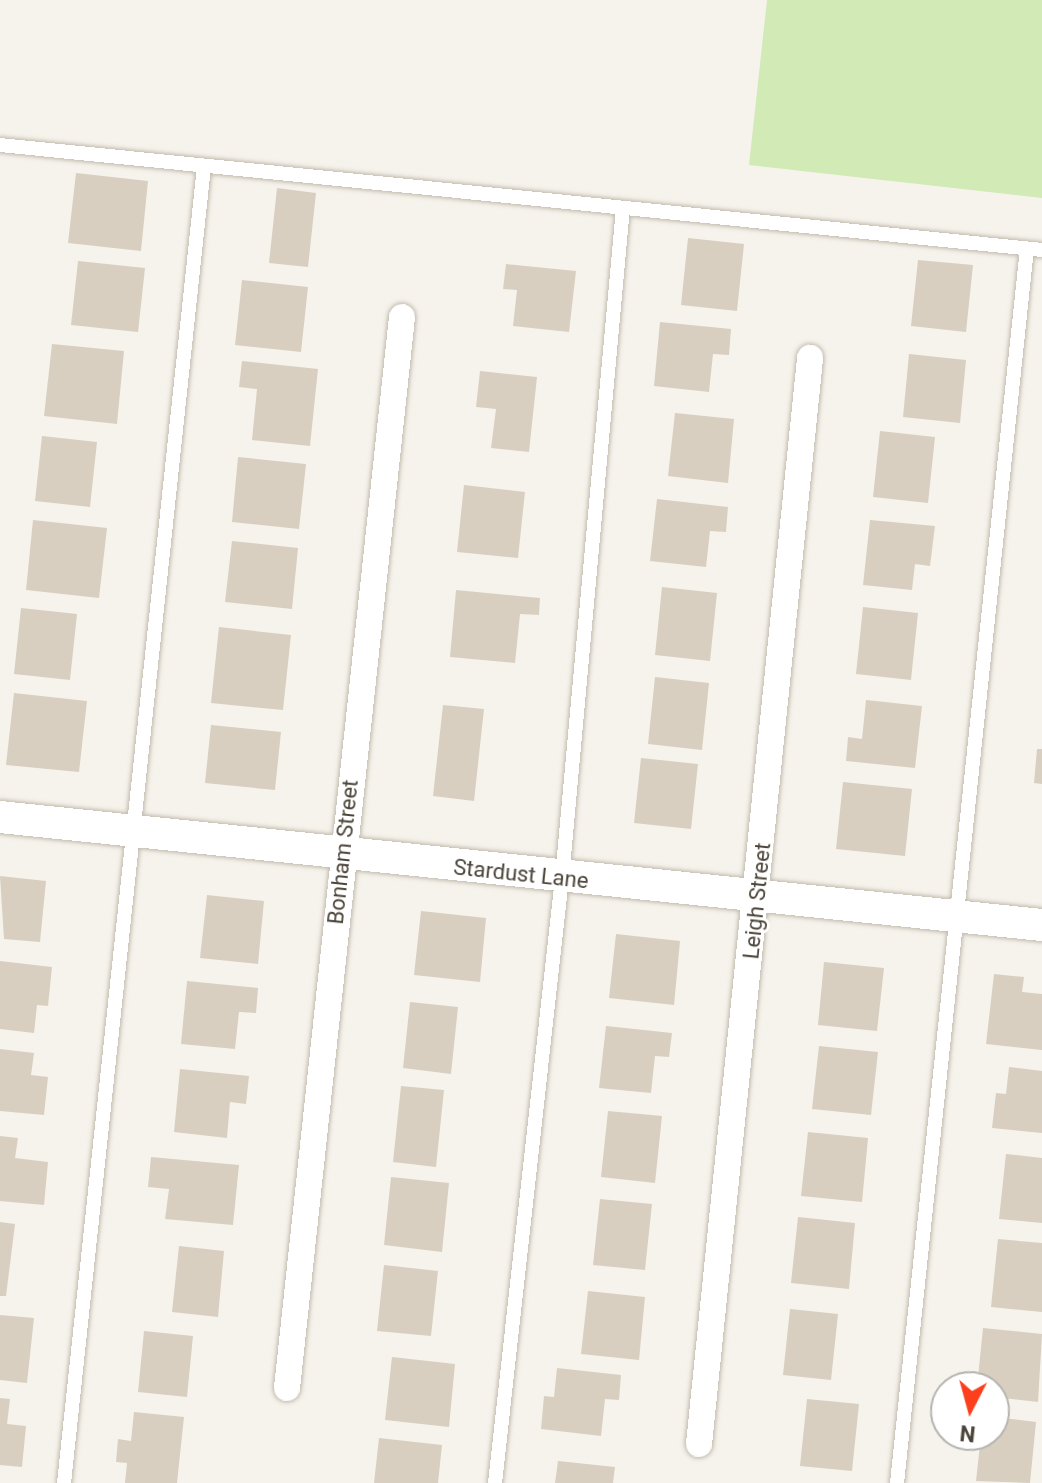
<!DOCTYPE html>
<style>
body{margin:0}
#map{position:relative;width:1042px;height:1483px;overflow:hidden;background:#f6f3ec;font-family:Roboto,sans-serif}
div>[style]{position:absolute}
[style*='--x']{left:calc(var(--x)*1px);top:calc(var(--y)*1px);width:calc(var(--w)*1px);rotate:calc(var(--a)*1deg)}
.green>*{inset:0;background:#d2eab5}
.building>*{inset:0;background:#d8cfc1}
.roads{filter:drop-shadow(0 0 2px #c2bbae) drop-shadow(0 0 2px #c2bbae)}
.service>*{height:14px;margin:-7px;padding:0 7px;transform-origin:7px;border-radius:7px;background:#fff}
.minor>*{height:26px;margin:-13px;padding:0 13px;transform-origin:13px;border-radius:13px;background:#fff}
.tertiary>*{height:32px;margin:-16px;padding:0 16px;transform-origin:16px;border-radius:16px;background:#fff}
span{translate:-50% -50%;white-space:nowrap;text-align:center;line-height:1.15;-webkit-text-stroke:6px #fff;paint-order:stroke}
.street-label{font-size:22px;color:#4b4439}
.north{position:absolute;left:930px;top:1371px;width:80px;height:80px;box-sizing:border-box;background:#fff;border:2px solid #b7b4b0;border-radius:50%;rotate:186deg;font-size:22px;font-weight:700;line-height:32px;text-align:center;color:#4b4439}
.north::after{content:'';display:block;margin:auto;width:28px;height:36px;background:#fc3f1d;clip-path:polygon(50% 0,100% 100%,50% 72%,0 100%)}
</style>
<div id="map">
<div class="green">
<div style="clip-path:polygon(767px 0,1042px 0,1042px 198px,749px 165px)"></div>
</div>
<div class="building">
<div style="clip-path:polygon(76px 173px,148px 181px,141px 251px,68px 243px)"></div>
<div style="clip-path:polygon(277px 188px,316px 193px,308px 267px,269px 263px)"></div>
<div style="clip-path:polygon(688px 238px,744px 244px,737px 311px,681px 305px)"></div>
<div style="clip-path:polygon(918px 260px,973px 265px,966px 332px,911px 326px)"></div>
<div style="clip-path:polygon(78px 261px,145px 268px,138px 332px,71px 325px)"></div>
<div style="clip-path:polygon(506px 264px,576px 271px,569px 332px,513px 326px,517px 290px,503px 289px)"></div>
<div style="clip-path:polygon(242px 280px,308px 287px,301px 352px,235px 345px)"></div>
<div style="clip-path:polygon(660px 322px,731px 329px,729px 355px,713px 354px,709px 392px,654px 386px)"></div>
<div style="clip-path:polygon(52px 344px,124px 351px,117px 424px,44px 416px)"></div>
<div style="clip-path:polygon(909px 354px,966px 360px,960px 423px,903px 417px)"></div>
<div style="clip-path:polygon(242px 361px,318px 369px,310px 446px,252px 440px,257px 389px,239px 387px)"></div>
<div style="clip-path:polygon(480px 371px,537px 377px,529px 452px,491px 448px,496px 409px,476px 407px)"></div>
<div style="clip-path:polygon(675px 413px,734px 419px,728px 483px,668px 476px)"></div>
<div style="clip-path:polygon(880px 431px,935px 437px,928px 503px,873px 497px)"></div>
<div style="clip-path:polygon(42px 436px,97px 442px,90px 507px,35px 501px)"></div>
<div style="clip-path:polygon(238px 457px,306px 464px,299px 529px,232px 522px)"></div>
<div style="clip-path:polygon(464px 485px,525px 492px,518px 558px,457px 552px)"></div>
<div style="clip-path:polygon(657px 499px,728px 507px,726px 532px,710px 531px,706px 567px,650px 561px)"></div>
<div style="clip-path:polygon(33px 520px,107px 528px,99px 598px,26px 590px)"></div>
<div style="clip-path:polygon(870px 520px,935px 526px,930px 566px,915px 564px,912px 590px,863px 585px)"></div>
<div style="clip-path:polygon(232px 541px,298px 548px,292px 609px,225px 602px)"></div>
<div style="clip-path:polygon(662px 587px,717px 593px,710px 661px,655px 655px)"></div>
<div style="clip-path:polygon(456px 590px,540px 598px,539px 615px,520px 614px,515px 663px,450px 657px)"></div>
<div style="clip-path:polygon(863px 607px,918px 613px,911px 680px,856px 674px)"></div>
<div style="clip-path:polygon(21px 608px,77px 614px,70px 680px,14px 674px)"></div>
<div style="clip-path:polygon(219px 627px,291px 635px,283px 710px,211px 703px)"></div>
<div style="clip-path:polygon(655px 677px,709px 683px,702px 750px,648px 744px)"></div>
<div style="clip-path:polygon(14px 693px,87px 701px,79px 772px,6px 765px)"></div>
<div style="clip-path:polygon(866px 700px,922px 706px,915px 768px,846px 761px,848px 737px,862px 739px)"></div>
<div style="clip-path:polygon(443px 705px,484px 709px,474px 801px,433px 796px)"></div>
<div style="clip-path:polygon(211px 725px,281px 732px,275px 790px,205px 783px)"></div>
<div style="clip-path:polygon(1037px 749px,1042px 749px,1042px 784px,1034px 783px)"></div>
<div style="clip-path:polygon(641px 758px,698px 764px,691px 829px,634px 823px)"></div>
<div style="clip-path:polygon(843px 782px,912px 789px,905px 856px,836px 849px)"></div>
<div style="clip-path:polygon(0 876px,46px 881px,40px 942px,4px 939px)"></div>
<div style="clip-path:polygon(207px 895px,264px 901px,258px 964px,200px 958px)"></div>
<div style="clip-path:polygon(421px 911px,486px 918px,480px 982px,414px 975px)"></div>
<div style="clip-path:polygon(616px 934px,680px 941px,674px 1005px,609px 998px)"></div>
<div style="clip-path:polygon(0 961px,52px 967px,48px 1006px,37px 1005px,34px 1033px,0 1029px)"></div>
<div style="clip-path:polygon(824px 962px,884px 968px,877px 1031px,818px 1025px)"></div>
<div style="clip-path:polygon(994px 974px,1024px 977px,1022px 992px,1042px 994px,1042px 1050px,986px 1044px)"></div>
<div style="clip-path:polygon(187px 981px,258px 988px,256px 1013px,239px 1012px,235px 1049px,181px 1044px)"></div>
<div style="clip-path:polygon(410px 1002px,458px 1007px,451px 1074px,403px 1068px)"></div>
<div style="clip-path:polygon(606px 1026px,672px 1033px,669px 1057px,655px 1056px,651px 1093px,599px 1088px)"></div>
<div style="clip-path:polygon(819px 1046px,878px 1052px,871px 1115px,812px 1109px)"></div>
<div style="clip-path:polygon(0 1049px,34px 1053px,31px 1075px,48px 1077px,44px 1115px,0 1111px)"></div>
<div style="clip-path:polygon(1009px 1067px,1042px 1071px,1042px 1133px,992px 1128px,996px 1093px,1006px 1094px)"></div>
<div style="clip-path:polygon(180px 1069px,249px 1076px,246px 1104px,230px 1102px,227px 1138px,174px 1132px)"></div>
<div style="clip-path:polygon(401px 1086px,444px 1090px,436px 1167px,393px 1162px)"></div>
<div style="clip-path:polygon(608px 1111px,662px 1116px,655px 1183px,601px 1177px)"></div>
<div style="clip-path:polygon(808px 1132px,868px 1138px,862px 1202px,801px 1196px)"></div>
<div style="clip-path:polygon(0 1136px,18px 1138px,15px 1158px,48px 1162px,44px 1205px,0 1201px)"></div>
<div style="clip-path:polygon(1006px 1154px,1042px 1158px,1042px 1223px,999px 1219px)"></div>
<div style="clip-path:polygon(151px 1157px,239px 1165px,233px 1225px,165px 1219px,169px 1189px,148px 1187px)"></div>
<div style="clip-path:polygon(391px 1177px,449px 1183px,442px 1252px,384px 1245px)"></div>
<div style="clip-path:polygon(600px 1199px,652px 1204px,645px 1270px,593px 1265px)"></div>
<div style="clip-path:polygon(798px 1217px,855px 1223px,849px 1289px,791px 1283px)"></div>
<div style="clip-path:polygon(0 1222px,15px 1224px,6px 1296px,0 1296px)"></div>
<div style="clip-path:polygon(998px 1239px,1042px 1243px,1042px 1312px,991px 1307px)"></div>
<div style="clip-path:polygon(179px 1246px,224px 1251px,218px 1317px,172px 1312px)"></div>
<div style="clip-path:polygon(384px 1265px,438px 1271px,431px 1336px,377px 1331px)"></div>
<div style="clip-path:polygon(588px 1291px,645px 1297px,639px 1360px,581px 1354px)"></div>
<div style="clip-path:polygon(790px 1309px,838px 1314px,831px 1380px,783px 1375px)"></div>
<div style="clip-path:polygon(0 1315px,34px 1318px,27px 1383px,0 1380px)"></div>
<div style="clip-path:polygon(983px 1328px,1042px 1334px,1038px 1402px,994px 1397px,994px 1387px,977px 1387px)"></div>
<div style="clip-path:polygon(144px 1331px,193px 1336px,187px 1397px,138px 1392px)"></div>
<div style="clip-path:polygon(392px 1357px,455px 1364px,449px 1427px,385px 1420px)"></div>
<div style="clip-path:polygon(557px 1368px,621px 1375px,619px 1400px,605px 1399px,601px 1436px,541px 1429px,544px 1396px,554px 1397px)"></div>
<div style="clip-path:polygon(0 1398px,10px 1399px,7px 1424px,26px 1426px,22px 1467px,0 1465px)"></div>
<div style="clip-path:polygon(807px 1399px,859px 1404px,852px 1471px,800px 1466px)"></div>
<div style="clip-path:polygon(134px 1412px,184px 1417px,177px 1483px,125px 1483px,127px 1463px,116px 1462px,118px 1439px,131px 1441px)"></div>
<div style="clip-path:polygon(994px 1417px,1036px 1422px,1030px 1483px,976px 1481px,981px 1435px,994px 1435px)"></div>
<div style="clip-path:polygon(379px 1438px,442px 1445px,438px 1483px,374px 1483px)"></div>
<div style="clip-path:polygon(558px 1461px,615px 1467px,613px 1483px,555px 1483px)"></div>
</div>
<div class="roads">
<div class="service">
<div style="--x:0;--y:145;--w:1047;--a:5.75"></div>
<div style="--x:64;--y:1483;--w:1324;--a:-83.93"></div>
<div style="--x:495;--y:1483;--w:609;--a:-83.68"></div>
<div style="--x:562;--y:878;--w:673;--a:-84.8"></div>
<div style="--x:897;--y:1483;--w:1241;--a:-83.99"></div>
</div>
<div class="minor">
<div style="--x:287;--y:1388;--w:1077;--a:-83.87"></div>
<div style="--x:699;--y:1444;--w:1092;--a:-84.16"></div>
</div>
<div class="tertiary">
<div style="--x:0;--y:817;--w:1048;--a:5.92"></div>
</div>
</div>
<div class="street-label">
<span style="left:343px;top:852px;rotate:-84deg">Bonham Street</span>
<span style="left:521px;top:874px;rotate:6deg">Stardust Lane</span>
<span style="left:757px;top:901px;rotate:-84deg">Leigh Street</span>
</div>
<div class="north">N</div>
</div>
